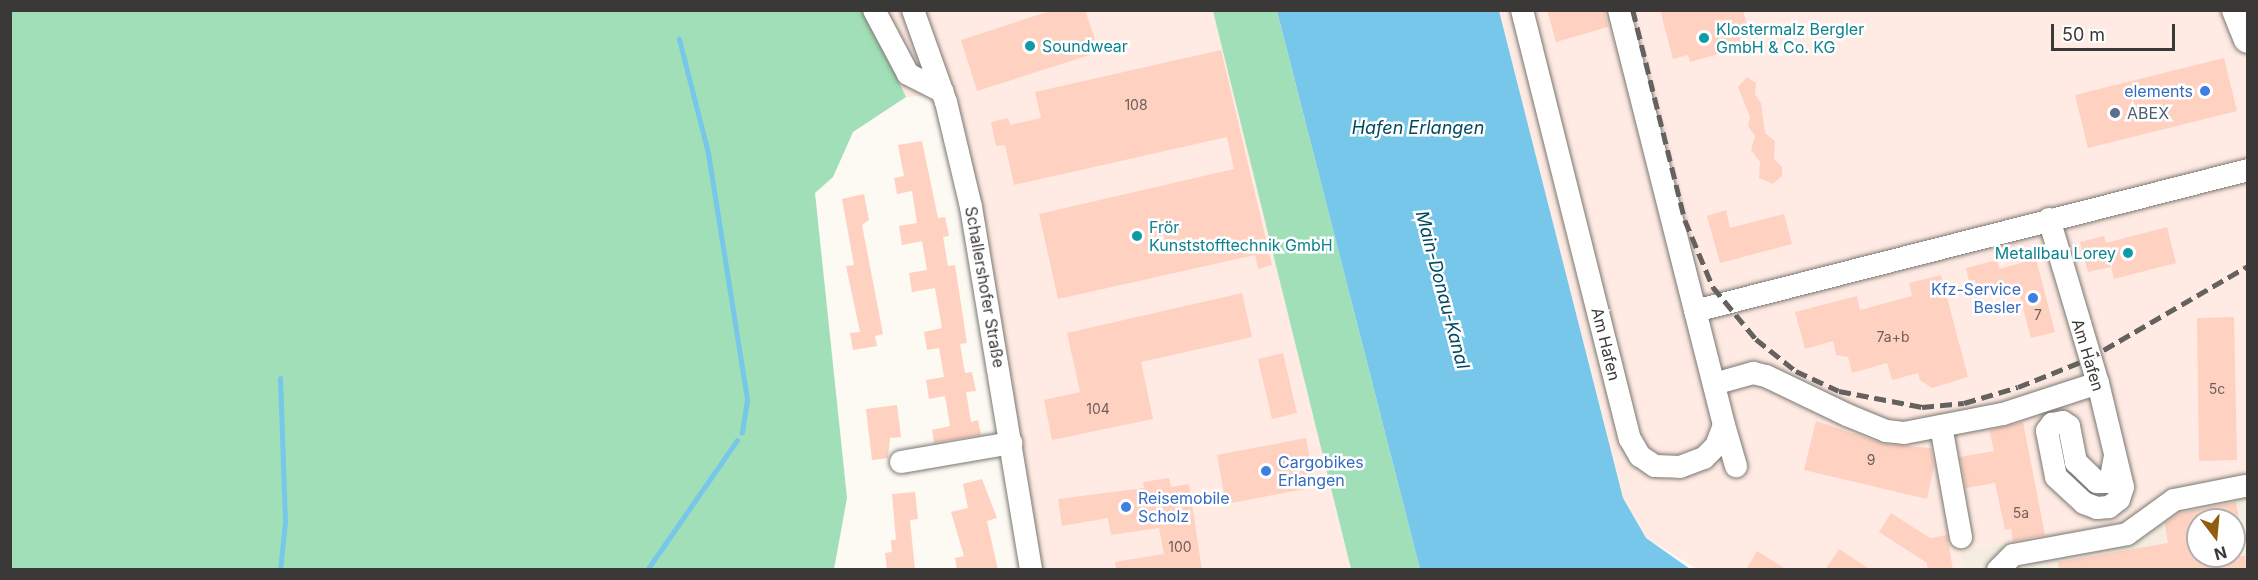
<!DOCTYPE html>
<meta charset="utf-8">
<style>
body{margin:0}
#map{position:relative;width:2258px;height:580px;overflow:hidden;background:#fdf9f3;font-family:Inter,sans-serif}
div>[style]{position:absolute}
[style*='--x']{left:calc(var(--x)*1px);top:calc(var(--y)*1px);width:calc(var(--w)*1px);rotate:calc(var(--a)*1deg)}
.built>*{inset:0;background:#f5ede0}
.industrial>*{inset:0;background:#ffebe3}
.green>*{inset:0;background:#a0dfb7}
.water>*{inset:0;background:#76c7e9}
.stream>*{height:5px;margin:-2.5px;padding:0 2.5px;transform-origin:2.5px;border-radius:2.5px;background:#76c7e9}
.building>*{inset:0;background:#fed1c0}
.roads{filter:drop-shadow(0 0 2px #7a7771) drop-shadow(0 0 2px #7a7771)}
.minor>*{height:22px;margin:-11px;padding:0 11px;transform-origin:11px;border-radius:11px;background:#fff}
.major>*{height:28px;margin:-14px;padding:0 14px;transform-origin:14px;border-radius:14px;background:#fff}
.rail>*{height:4.5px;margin-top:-2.25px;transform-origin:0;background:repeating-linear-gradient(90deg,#64615f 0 12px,transparent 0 18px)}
.dots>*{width:16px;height:16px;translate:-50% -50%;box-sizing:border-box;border:3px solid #fff;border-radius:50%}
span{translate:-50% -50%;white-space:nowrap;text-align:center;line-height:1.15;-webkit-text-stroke:5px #fff;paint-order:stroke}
.number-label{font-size:14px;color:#6c5f59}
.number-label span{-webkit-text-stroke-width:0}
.culture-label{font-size:16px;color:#0d838f}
.left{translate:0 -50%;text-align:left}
.right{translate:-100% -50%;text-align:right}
.shop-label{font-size:16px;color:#366cbe}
.service-label{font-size:16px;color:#4e5e75}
.street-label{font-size:16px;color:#3b3937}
.water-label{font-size:18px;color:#004a62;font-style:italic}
.frame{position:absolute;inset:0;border:12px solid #3b3937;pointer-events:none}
.north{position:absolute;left:2186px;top:508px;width:60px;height:60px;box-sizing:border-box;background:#fff;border:2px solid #b1b0af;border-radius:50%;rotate:164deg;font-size:16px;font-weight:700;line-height:24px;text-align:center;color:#3b3937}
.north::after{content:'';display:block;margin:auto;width:21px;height:27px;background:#905c0d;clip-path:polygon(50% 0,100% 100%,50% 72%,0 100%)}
.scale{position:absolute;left:2051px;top:24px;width:124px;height:27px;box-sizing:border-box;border:3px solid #3b3937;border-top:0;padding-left:8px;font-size:18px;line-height:21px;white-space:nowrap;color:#3b3937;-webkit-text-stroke:4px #fff;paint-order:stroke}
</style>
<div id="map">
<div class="built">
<div style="clip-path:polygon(evenodd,2247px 473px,2247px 569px,1964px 569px,1961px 551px,2128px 525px,2149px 502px,2247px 473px,2198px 520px,2234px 520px,2234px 556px,2198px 556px,2198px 520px)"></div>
</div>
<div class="industrial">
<div style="clip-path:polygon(866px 11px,1213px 11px,1351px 569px,1036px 569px,948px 93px,906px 97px)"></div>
<div style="clip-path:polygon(1499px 11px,2247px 11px,2247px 473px,2149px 502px,2128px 525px,1961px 551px,1964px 569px,1697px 569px,1646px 538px,1623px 498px)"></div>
</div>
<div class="green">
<div style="clip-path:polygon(10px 11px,866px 11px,906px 97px,853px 132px,833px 177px,815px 193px,847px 498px,834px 569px,11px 569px)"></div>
<div style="clip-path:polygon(1213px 11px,1277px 11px,1420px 569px,1351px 569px)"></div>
</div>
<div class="water">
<div style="clip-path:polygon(1277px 11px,1499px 11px,1623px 498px,1646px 538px,1690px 569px,1420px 569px)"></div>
</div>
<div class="stream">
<div style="--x:679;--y:39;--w:118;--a:75.7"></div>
<div style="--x:708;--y:153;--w:250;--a:81"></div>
<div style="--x:747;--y:400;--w:33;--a:99"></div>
<div style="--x:280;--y:378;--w:144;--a:88"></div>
<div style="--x:285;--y:522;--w:48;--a:95.9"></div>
<div style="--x:647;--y:570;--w:158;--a:-55.3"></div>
</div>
<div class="building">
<div style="clip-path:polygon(1053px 10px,1085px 10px,1099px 52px,977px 91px,961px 40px)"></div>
<div style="clip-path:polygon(1547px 10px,1604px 10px,1608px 27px,1556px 42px)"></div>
<div style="clip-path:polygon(1660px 10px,1743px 10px,1747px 26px,1738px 29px,1742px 47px,1690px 62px,1688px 55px,1673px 59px)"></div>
<div style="clip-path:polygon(1221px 50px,1272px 265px,1258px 269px,1255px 255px,1058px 299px,1039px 214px,1234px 169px,1227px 137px,1014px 185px,1005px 145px,996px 146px,991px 122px,1008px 118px,1010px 125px,1041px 118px,1035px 92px)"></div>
<div style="clip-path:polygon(2224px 58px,2237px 111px,2088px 148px,2075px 95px)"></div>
<div style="clip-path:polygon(1747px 77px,1756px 83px,1755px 94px,1761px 103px,1765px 133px,1775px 141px,1774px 159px,1782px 167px,1782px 176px,1773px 184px,1759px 178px,1760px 162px,1751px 150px,1755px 136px,1748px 126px,1750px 117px,1738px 87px)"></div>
<div style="clip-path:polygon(922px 141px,938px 218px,945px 217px,949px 236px,943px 237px,948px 266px,955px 265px,967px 343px,960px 344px,965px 373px,972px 372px,976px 391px,966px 392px,971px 422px,978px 420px,981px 435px,934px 443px,932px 430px,950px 426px,945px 396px,929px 399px,926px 380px,944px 377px,939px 348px,927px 350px,924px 332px,942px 328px,935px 288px,912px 292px,909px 273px,927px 270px,922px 241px,902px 245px,899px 226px,917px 223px,912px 191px,897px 194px,894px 178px,904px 176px,898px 145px)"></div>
<div style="clip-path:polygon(864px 194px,869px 220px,862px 225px,883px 334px,875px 336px,877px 346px,853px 350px,850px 333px,860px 332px,846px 266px,854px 265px,842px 199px)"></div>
<div style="clip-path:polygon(1726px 210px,1730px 228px,1784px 214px,1792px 244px,1720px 263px,1707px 216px)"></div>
<div style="clip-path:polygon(2167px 227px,2176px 263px,2114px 279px,2111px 267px,2088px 272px,2080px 242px,2104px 236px,2106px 243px)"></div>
<div style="clip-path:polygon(2036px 259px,2055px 332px,2031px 338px,2019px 294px,2009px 297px,2005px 283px,1977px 290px,1975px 280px,1969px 281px,1966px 268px,1997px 260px,1999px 269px)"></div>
<div style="clip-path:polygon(1941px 275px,1968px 377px,1932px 388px,1920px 380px,1918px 373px,1892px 380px,1887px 363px,1852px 373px,1848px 357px,1836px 355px,1833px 341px,1805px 349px,1795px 312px,1857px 296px,1860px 310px,1912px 296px,1909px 283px)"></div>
<div style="clip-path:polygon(1242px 293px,1252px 337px,1141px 362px,1153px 419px,1052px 440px,1044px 400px,1080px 392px,1067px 333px)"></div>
<div style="clip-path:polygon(2234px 317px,2237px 460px,2199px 461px,2197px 318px)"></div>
<div style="clip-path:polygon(1283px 353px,1297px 413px,1272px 419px,1258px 359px)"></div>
<div style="clip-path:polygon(897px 405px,901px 437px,890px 438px,888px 458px,872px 460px,866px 409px)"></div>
<div style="clip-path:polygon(1816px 421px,1884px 444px,1931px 448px,1934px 466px,1927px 499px,1804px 470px)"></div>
<div style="clip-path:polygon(2023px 422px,2045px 535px,2013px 541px,2011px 529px,2005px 530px,1995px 483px,1966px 488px,1960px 457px,1994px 451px,1989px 430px)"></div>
<div style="clip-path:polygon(1306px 438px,1315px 487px,1226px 504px,1217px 455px)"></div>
<div style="clip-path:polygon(1169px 478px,1171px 487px,1189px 484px,1202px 570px,1116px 570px,1115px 562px,1164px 554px,1159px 528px,1111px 535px,1108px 518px,1062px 526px,1058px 499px,1144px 488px,1143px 482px)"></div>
<div style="clip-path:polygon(982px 479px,997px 518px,987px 521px,998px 570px,957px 570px,955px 558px,964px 556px,951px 512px,968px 508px,963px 484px)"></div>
<div style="clip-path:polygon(915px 492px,918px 519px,910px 520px,915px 570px,887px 570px,885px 553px,892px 552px,891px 540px,896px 540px,892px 494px)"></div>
<div style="clip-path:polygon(2236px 502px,2239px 520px,2198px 520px,2198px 556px,2245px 556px,2247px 570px,2059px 570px,2058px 562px,2168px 543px,2165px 523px,2180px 513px)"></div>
<div style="clip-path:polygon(1891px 513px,1930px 538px,1947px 535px,1953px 570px,1928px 570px,1927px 563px,1879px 532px)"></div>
<div style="clip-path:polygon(1839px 549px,1871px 570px,1825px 570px)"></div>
<div style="clip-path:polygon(1757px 551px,1787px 570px,1746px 570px)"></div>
</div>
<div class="roads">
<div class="minor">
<div style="--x:874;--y:10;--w:72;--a:62"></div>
<div style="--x:908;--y:74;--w:39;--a:27"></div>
<div style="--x:913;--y:10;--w:98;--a:70.3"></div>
<div style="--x:946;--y:102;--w:108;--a:76.6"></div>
<div style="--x:971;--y:207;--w:368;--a:80.6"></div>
<div style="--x:1522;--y:10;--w:442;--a:75.9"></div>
<div style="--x:1630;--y:439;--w:20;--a:60"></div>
<div style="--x:1640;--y:456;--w:18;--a:34"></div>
<div style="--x:1655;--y:466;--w:25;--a:2"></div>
<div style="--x:1680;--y:467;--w:26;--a:-21"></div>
<div style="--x:1704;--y:458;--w:17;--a:-45"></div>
<div style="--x:1716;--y:446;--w:22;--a:-69"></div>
<div style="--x:1724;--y:425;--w:428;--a:-104.2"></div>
<div style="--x:2049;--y:219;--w:171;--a:73.4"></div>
<div style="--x:2098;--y:383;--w:107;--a:76.5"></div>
<div style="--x:2123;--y:487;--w:13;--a:108"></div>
<div style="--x:2119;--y:499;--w:13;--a:141"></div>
<div style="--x:2109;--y:507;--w:12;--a:175"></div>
<div style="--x:2097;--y:508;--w:14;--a:-159"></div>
<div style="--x:2084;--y:503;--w:38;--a:-137"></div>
<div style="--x:2056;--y:477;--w:47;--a:-101.1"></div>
<div style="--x:2047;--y:431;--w:9;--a:-54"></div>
<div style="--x:2052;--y:424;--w:11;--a:-10"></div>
<div style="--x:2063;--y:422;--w:7;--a:34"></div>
<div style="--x:2069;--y:426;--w:37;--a:79"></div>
<div style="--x:2076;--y:462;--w:29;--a:44"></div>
<div style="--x:2097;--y:482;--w:13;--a:0"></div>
<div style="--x:2110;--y:482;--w:25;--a:-79"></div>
<div style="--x:1695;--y:311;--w:571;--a:-14.3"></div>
<div style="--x:1714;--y:384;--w:41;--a:-15.8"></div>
<div style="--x:1753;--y:373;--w:13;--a:13"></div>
<div style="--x:1766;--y:376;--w:90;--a:25.7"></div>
<div style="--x:1847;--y:415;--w:42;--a:22.3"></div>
<div style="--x:1886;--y:431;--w:18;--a:6"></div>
<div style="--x:1904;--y:433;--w:101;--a:-10.9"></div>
<div style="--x:2003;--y:414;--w:100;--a:-18.1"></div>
<div style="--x:1724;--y:425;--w:43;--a:73.7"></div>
<div style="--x:1941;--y:426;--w:113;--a:79.8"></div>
<div style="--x:901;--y:462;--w:112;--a:-9.8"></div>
<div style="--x:1998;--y:570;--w:21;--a:-45"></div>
<div style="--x:2013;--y:555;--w:116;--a:-10.4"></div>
<div style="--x:2127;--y:534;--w:58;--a:-35.9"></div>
<div style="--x:2174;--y:500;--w:72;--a:-11.2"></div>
</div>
<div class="major">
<div style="--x:2236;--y:10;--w:31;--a:68"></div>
</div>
</div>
<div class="rail">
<div style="--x:1633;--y:10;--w:216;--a:76.1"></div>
<div style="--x:1685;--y:220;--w:73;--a:67.3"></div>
<div style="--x:1713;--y:287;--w:67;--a:50.4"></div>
<div style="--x:1756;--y:339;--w:51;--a:38.7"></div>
<div style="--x:1796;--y:371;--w:47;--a:24.9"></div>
<div style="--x:1839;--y:391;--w:85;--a:10.9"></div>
<div style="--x:1922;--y:407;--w:42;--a:-5.4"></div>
<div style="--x:1964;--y:403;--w:56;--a:-16.5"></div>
<div style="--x:2018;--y:387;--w:75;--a:-21.8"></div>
<div style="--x:2088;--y:359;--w:185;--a:-30.2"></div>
</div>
<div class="dots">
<div style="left:1704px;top:38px;background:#0f9aa8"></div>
<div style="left:1030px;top:46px;background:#0f9aa8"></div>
<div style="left:2205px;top:91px;background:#3f7fe0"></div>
<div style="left:2115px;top:113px;background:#5c6f8a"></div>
<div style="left:1137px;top:236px;background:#0f9aa8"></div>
<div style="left:2128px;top:253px;background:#0f9aa8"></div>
<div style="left:2033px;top:298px;background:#3f7fe0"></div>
<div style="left:1266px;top:471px;background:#3f7fe0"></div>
<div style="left:1126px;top:507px;background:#3f7fe0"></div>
</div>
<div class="number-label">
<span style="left:1136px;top:105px">108</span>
<span style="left:2038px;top:315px">7</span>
<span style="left:1893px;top:337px">7a+b</span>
<span style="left:2217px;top:389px">5c</span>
<span style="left:1098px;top:409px">104</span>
<span style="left:1871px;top:460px">9</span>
<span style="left:2021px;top:513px">5a</span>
<span style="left:1180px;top:547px">100</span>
</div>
<div class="culture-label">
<span class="left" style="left:1716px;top:38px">Klostermalz Bergler<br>GmbH &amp; Co. KG</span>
<span class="left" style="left:1042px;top:46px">Soundwear</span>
<span class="left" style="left:1149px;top:236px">Frör<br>Kunststofftechnik GmbH</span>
<span class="right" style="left:2116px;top:253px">Metallbau Lorey</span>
</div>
<div class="shop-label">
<span class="right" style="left:2193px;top:91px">elements</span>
<span class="right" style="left:2021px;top:298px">Kfz-Service<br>Besler</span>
<span class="left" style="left:1278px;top:471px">Cargobikes<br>Erlangen</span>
<span class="left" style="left:1138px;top:507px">Reisemobile<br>Scholz</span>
</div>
<div class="service-label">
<span class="left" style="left:2127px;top:113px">ABEX</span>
</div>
<div class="street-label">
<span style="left:985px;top:287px;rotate:80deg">Schallershofer Straße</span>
<span style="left:1606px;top:344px;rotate:76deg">Am Hafen</span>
<span style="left:2088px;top:355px;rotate:73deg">Am Hafen</span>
</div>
<div class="water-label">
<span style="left:1418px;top:128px">Hafen Erlangen</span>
<span style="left:1442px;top:290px;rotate:75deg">Main-Donau-Kanal</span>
</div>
<div class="frame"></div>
<div class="north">N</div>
<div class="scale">50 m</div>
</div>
